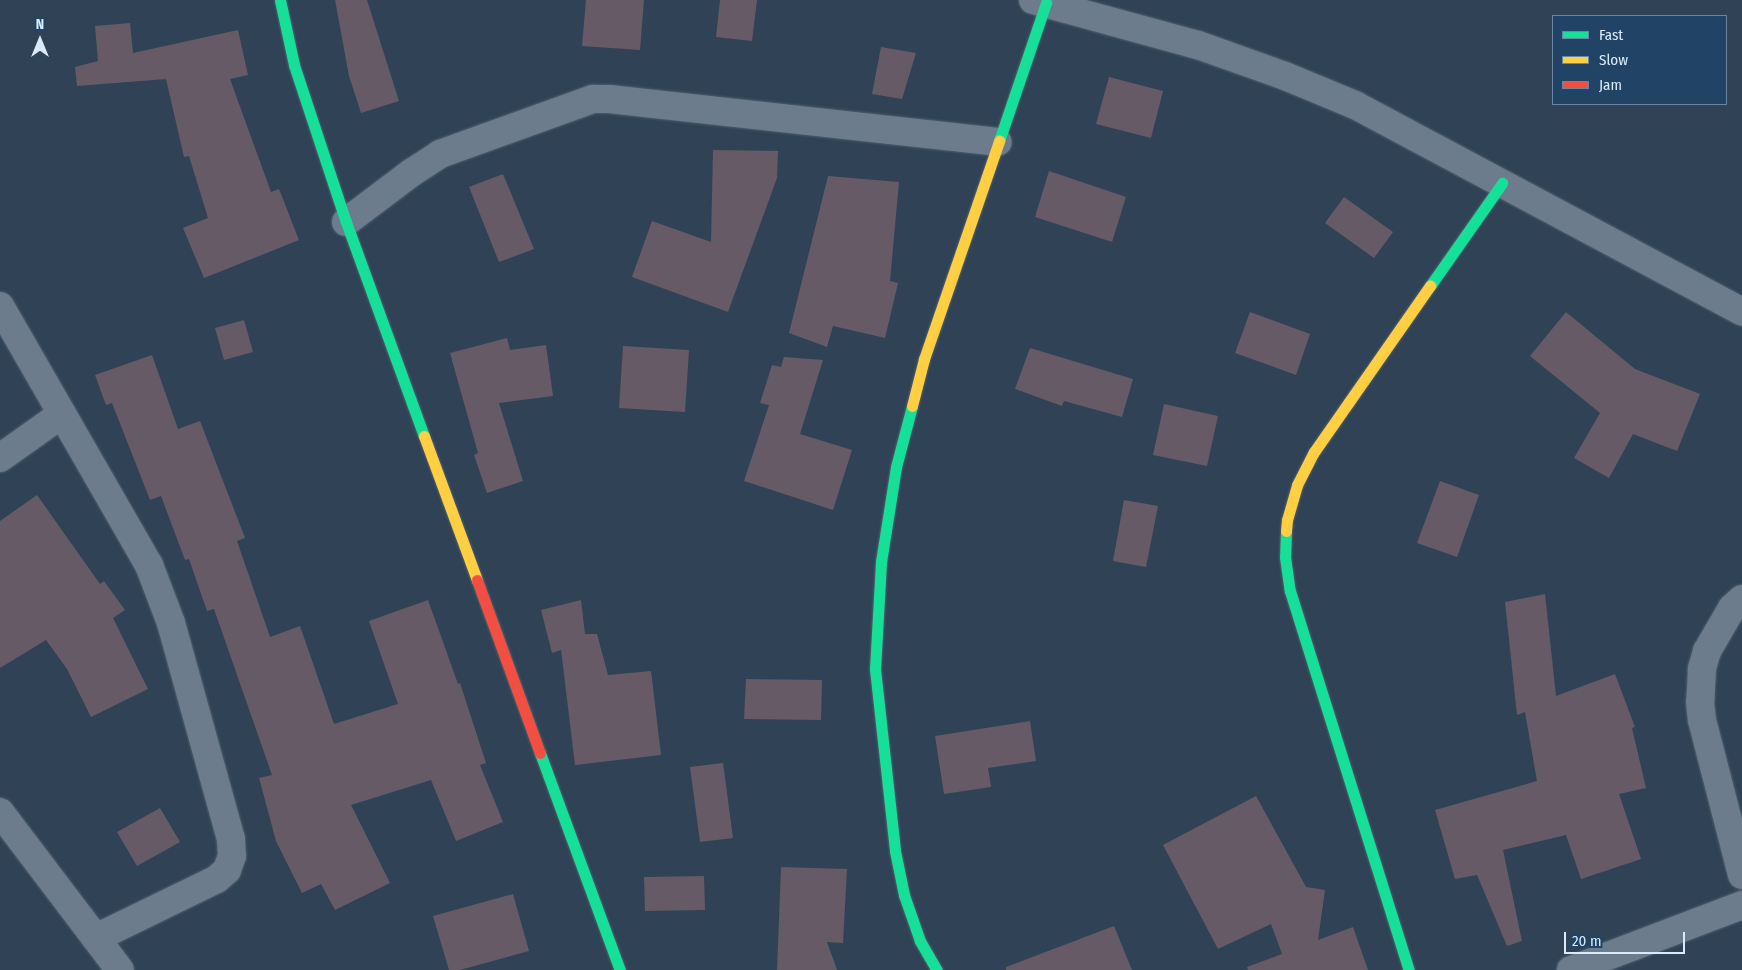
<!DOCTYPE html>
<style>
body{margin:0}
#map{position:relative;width:1742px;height:970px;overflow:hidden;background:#304356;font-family:"Fira Sans Condensed",sans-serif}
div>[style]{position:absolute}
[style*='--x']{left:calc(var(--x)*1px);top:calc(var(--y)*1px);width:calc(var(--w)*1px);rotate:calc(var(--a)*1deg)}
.building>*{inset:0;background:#665a66}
.roads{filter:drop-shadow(0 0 1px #50606f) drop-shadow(0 0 1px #50606f)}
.street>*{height:28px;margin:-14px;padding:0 14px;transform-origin:14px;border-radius:14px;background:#6d7c8c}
.fast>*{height:11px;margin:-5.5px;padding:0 5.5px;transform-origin:5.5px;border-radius:5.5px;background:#16e098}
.slow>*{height:11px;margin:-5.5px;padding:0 5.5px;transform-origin:5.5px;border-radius:5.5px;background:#ffcf43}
.jam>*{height:11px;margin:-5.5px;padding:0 5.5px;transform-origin:5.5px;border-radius:5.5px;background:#f24e42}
span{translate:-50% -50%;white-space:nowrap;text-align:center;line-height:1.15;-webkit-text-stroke:5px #204366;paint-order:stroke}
.legend{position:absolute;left:1552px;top:15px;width:175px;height:90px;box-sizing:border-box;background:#204366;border:1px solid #6a86a2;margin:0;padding:6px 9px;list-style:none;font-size:15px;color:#daeafb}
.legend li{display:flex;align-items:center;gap:10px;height:25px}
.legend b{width:25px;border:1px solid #6a86a2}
.north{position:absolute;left:15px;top:15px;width:50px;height:50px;-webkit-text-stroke:4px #204366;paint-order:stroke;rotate:0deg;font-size:14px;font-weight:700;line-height:20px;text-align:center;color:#daeafb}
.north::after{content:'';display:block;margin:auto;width:18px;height:22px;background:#daeafb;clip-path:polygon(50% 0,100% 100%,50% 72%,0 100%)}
.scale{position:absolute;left:1564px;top:932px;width:121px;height:22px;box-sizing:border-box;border:2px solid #daeafb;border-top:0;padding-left:6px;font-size:15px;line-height:18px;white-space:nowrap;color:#daeafb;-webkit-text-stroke:4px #204366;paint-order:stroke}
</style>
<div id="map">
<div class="building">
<div style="clip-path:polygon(335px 0,367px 0,399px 101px,361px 113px,349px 76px)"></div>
<div style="clip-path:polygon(586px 0,644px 0,640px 50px,582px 46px)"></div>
<div style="clip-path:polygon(720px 0,757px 0,752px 41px,716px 37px)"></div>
<div style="clip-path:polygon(130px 23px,133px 53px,238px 30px,248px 75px,230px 79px,271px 192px,279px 189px,299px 240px,204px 278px,183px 228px,208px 218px,189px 156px,184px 157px,166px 79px,77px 86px,75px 67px,98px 61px,95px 26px)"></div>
<div style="clip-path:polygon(881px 47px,916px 53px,902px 99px,872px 94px)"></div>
<div style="clip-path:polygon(1109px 77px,1163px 91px,1151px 138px,1096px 124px)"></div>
<div style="clip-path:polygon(713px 150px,778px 151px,777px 178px,728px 312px,632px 277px,652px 221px,711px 242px)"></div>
<div style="clip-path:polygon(1049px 171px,1126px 197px,1112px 242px,1035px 217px)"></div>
<div style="clip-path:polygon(503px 174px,534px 249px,499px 262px,469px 187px)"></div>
<div style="clip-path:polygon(828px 176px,899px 182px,890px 281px,898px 283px,885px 338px,833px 326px,827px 347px,789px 333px)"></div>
<div style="clip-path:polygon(1344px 197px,1393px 232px,1374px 258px,1325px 223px)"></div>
<div style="clip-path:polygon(1250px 312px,1310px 334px,1296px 375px,1235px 353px)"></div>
<div style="clip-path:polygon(1566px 312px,1635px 369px,1700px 394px,1677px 451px,1633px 434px,1609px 478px,1574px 458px,1600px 413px,1530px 356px)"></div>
<div style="clip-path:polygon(244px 320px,253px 352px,224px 360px,215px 328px)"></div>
<div style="clip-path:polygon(507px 338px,510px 350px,546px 345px,553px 396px,499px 403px,523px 481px,487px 493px,474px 455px,478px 453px,450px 353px)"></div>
<div style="clip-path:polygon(623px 346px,689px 350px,685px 412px,619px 408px)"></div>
<div style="clip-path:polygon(1030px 348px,1133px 379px,1122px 417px,1064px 401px,1062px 406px,1015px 389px)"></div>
<div style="clip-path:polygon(152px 355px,178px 429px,200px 421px,245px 538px,237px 541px,270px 637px,300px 626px,334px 724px,398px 704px,369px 621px,428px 600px,458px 684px,460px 683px,486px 763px,480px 765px,503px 822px,456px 841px,431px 780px,351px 805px,390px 883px,335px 910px,321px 884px,302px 893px,276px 841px,259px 778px,272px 775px,214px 609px,207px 611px,189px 559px,185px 560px,161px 496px,150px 500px,112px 403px,106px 405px,95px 375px)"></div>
<div style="clip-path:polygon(784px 357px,823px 360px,800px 434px,852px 450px,833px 510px,744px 481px,769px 405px,760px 403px,772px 365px,781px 367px)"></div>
<div style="clip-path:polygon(1164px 404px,1218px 416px,1207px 466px,1153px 455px)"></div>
<div style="clip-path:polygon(1440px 481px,1479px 495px,1457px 557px,1417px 543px)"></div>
<div style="clip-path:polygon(37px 495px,100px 584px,104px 581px,125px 610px,113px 618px,148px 689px,91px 717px,67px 669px,46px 640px,0 668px,0 521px)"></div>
<div style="clip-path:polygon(1124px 500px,1158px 506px,1146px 567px,1113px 561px)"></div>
<div style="clip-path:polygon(1545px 594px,1556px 696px,1615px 674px,1635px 727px,1632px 728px,1646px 788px,1619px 794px,1641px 859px,1581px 879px,1566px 835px,1503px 850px,1522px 941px,1507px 946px,1477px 875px,1455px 879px,1435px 810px,1537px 781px,1525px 712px,1517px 715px,1505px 602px)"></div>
<div style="clip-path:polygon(581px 600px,585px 634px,597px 634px,608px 675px,651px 671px,661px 755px,575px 765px,561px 650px,552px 653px,541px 610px)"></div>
<div style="clip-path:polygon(746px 679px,822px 680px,821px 720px,744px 719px)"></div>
<div style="clip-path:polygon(1030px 721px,1036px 761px,988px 768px,991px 787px,944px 794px,935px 736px)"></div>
<div style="clip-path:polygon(723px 763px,733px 838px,700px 842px,690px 767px)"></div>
<div style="clip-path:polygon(1256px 796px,1306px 887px,1325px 890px,1318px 940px,1353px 927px,1368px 970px,1248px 970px,1247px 967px,1282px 954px,1271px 924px,1218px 949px,1163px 845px)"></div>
<div style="clip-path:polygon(160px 808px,180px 842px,137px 866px,117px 832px)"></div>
<div style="clip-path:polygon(781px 867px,847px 869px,843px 943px,827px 942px,837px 970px,777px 970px)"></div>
<div style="clip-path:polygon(704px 876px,705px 910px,645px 911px,644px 877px)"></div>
<div style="clip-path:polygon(513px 894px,529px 951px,460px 970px,449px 970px,433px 916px)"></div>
<div style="clip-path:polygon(1114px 926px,1132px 970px,1006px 970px,1006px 967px)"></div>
</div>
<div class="roads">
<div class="street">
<div style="--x:1033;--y:0;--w:171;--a:15.3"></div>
<div style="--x:1198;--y:45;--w:92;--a:19.6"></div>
<div style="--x:1285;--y:76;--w:76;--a:22.5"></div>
<div style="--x:1355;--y:105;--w:439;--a:28.1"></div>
<div style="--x:346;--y:222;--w:81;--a:-37"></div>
<div style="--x:411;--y:173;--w:35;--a:-33"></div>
<div style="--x:440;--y:154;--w:163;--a:-19.8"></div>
<div style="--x:593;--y:99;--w:16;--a:0"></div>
<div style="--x:609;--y:99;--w:391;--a:6.3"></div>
<div style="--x:0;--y:306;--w:299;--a:60.1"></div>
<div style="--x:149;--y:565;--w:62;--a:69.2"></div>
<div style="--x:171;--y:623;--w:224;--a:74.5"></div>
<div style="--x:231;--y:839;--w:17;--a:87"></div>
<div style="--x:232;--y:856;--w:15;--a:110"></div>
<div style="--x:227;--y:870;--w:13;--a:138"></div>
<div style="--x:217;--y:879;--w:135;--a:154"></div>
<div style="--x:0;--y:458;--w:76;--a:-35.4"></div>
<div style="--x:1742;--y:599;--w:13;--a:138"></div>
<div style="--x:1732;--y:608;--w:50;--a:120.2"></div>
<div style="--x:1707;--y:651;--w:19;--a:106"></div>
<div style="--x:1702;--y:669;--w:33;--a:93"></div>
<div style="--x:1700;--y:702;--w:18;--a:84"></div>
<div style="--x:1702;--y:720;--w:160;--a:75.5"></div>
<div style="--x:0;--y:812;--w:198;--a:52.8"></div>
<div style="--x:1571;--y:970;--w:183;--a:-20.8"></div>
</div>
<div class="fast">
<div style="--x:280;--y:0;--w:66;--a:77.8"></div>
<div style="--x:294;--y:65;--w:165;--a:71.7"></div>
<div style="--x:346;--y:222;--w:228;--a:70"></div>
<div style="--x:999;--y:141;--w:146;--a:-71.2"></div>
<div style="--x:1430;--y:286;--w:126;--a:-55"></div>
<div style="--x:912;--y:406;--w:63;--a:104.7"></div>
<div style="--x:896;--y:467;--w:96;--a:99"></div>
<div style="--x:881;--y:562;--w:107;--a:93.2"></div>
<div style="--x:875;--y:669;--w:183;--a:83.7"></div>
<div style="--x:895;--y:851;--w:45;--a:78.4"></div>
<div style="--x:904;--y:895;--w:49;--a:70.8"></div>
<div style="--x:920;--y:941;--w:34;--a:60"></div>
<div style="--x:1286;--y:531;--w:26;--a:92"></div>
<div style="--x:1285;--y:557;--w:34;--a:82"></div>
<div style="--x:1290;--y:591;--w:397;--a:72.6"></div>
<div style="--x:540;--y:753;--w:231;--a:69.8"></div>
</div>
<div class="slow">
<div style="--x:912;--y:406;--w:49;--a:-75.7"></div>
<div style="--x:924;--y:359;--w:231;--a:-71"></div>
<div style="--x:424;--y:436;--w:153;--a:69.8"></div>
<div style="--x:1286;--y:531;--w:11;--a:-85"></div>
<div style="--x:1287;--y:520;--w:36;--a:-74"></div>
<div style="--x:1297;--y:485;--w:37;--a:-63"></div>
<div style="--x:1314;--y:452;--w:203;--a:-55.1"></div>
</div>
<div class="jam">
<div style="--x:477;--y:580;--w:184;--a:70"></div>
</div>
</div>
<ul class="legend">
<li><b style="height:6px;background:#16e098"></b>Fast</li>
<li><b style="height:6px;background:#ffcf43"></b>Slow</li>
<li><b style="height:6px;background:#f24e42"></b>Jam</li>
</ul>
<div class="north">N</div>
<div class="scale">20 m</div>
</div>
